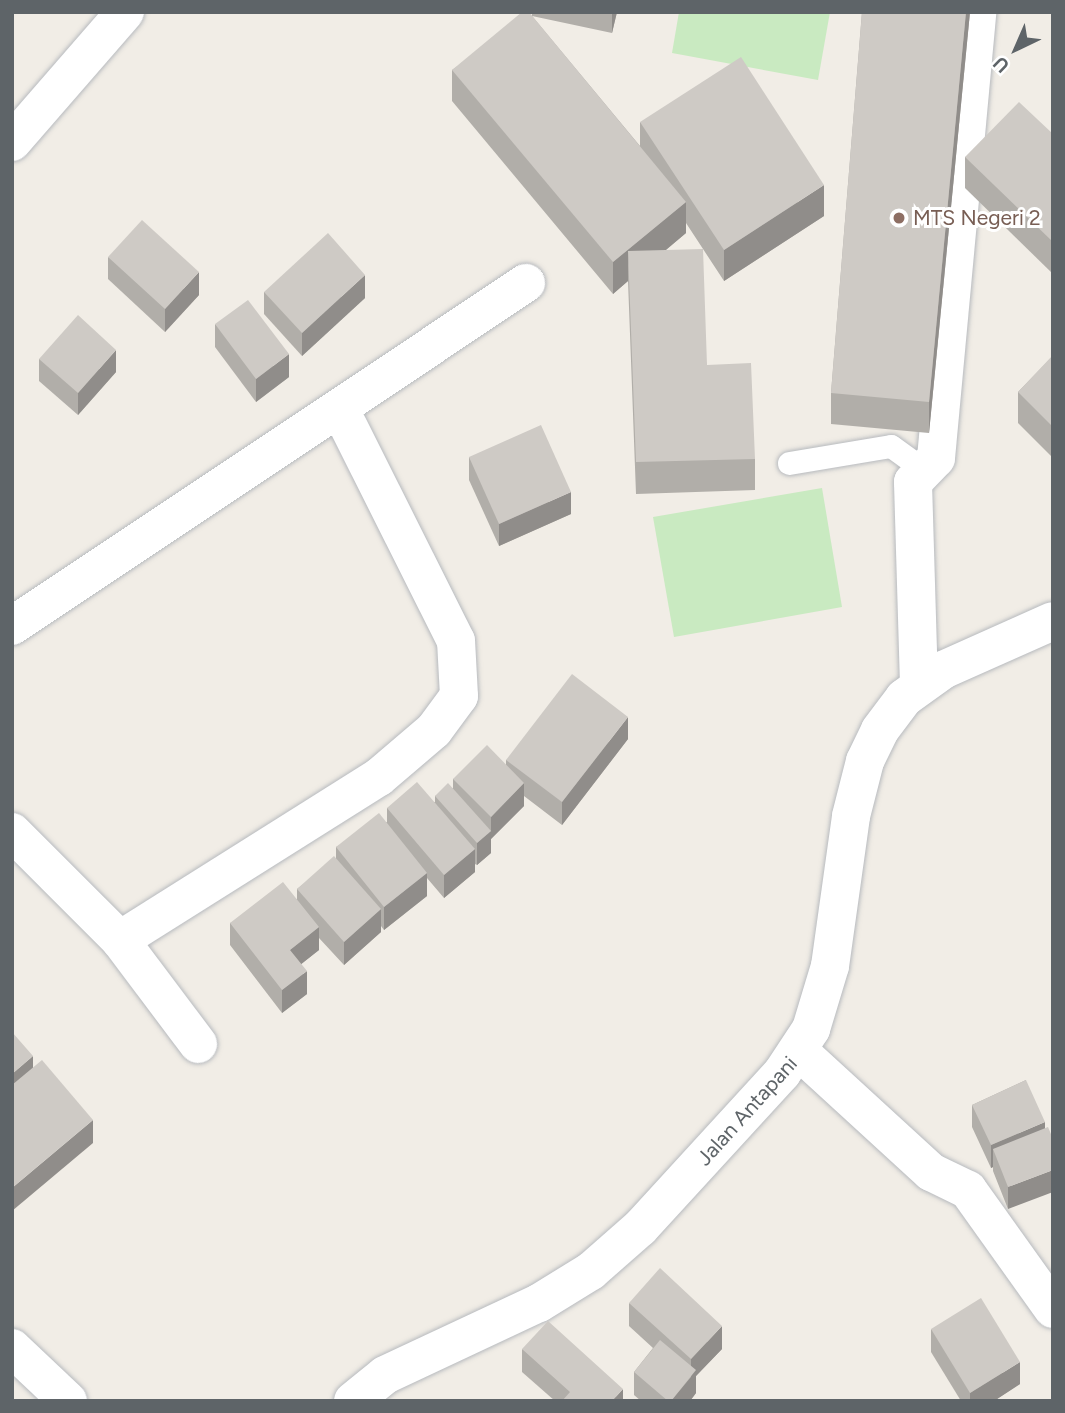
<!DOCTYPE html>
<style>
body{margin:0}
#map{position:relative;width:1065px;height:1413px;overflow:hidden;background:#f1ede6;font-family:Figtree,sans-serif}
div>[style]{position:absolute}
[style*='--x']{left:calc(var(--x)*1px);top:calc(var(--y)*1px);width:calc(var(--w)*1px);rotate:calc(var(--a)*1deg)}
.green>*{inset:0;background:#c9eac1}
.roads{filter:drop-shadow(0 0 2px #b7babe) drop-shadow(0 0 2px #b7babe)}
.service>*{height:23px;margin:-11.5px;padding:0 11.5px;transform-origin:11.5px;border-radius:11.5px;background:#fff}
.minor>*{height:38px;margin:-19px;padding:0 19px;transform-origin:19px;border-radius:19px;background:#fff}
.tertiary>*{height:38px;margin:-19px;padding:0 19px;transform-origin:19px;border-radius:19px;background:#fff}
.wall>*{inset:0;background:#b1aea9}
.shaded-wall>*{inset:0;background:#908d8a}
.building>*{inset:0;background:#cecac5}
.dots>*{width:19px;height:19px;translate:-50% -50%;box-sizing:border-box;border:4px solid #fff;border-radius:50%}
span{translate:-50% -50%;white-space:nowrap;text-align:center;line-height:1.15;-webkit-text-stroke:6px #fff;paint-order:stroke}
.education-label{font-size:21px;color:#785e54}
.left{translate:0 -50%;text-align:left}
.street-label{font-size:21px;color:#5e6468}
.frame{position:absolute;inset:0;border:14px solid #5e6468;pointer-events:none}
.north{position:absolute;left:981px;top:14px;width:70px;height:70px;-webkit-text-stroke:5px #fff;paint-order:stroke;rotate:224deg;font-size:19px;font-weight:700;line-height:28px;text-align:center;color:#5e6468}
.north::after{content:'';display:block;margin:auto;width:24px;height:32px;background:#5e6468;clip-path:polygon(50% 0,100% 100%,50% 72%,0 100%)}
</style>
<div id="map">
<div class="green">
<div style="clip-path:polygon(679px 12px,830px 12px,818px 80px,672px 53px)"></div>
<div style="clip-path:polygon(822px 488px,842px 607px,674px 637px,653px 517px)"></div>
</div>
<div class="roads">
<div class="service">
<div style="--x:789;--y:463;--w:103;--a:-9.5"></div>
<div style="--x:891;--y:446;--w:26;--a:36"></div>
<div style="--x:912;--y:461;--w:21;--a:87"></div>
</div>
<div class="minor">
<div style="--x:12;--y:142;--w:172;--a:-49"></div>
<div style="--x:12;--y:626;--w:618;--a:-33.72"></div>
<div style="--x:919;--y:685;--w:203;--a:-91.7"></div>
<div style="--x:913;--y:482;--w:33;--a:-46"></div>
<div style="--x:936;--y:458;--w:448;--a:-84.7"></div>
<div style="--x:12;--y:832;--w:153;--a:45"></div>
<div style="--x:120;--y:940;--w:130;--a:53.1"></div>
<div style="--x:120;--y:940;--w:306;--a:-32.2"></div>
<div style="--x:379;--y:777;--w:72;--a:-40.5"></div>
<div style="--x:434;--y:730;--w:42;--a:-53.7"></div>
<div style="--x:459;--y:696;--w:55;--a:-93.1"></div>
<div style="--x:456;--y:641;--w:259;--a:-116.6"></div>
<div style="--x:800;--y:1052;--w:178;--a:42.5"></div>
<div style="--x:931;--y:1172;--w:41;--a:25.9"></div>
<div style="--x:968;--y:1190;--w:146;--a:54.5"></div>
<div style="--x:12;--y:1348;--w:77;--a:43.4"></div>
</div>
<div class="tertiary">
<div style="--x:353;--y:1401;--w:41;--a:-39.1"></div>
<div style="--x:385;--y:1375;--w:170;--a:-25.1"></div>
<div style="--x:539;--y:1303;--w:61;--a:-31.6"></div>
<div style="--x:591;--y:1271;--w:65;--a:-41.3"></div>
<div style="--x:640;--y:1228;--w:210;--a:-47.5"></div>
<div style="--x:782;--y:1073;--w:53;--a:-56.6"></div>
<div style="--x:811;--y:1029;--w:66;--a:-73.2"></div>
<div style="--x:830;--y:966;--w:151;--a:-82"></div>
<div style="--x:851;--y:816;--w:57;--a:-75.7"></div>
<div style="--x:865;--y:761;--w:34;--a:-64"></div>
<div style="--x:880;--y:730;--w:40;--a:-53"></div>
<div style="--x:904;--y:698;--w:48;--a:-35.7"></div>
<div style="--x:943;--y:670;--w:120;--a:-24"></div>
</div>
</div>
<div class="wall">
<div style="clip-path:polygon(532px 12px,617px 12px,612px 33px,532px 16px,640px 146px,640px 122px,824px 216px,724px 281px,686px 223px,686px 233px,666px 250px,707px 365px,755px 459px,755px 490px,636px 494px,628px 281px,613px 294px,452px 101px,452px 70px,532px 16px)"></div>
<div style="clip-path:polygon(862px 12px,970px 12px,929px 433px,831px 424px,831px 393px)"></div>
<div style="clip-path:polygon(1053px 134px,1053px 274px,965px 188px,965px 157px)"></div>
<div style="clip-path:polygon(108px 257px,199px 295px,165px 332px,108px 279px)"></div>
<div style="clip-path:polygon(264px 292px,365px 298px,302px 356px,264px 314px)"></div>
<div style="clip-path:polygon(215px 324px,289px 377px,256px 402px,215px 347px)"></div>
<div style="clip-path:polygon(1053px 340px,1053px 458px,1018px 423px,1018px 392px,1053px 356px)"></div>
<div style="clip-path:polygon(39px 359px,116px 372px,78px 415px,39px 381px)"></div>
<div style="clip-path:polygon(469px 457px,571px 514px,499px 546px,469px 480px)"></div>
<div style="clip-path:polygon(628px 739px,562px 825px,524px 796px,524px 806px,491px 839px,491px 853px,477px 865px,475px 864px,475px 872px,444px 898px,427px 878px,427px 896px,384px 930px,381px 926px,381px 932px,344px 965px,319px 938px,319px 950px,301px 964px,307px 994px,282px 1013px,230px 945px,230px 923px,297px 899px,297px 889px,336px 859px,336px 847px,387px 822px,387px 808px,435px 802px,435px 796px,453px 788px,453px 779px,506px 765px,506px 760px)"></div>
<div style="clip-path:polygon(1026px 1080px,1008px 1209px,993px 1171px,993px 1167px,991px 1168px,972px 1127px,972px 1105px)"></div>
<div style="clip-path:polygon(629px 1303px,722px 1349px,696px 1376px,696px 1393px,690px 1401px,641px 1401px,634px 1395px,634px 1372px,653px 1348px,629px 1326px)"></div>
<div style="clip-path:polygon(931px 1329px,1020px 1384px,994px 1401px,961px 1401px,931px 1352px)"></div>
<div style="clip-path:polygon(522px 1349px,623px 1401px,555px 1401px,522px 1372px)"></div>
</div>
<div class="shaded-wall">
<div style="clip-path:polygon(612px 12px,617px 12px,612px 33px)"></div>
<div style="clip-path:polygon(966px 12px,970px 12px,929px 433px,929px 402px)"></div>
<div style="clip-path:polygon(824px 185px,824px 216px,724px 281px,724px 250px)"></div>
<div style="clip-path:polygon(686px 202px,686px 233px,630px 280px,628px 251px,628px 281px,613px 294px,613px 262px)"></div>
<div style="clip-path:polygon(199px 272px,199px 295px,165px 332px,165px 309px)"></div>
<div style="clip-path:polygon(365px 275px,365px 298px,302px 356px,302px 333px)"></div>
<div style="clip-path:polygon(116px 350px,116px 372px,78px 415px,78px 393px)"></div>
<div style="clip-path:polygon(289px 354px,289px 377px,256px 402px,256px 379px)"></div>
<div style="clip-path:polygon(571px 492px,571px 514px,499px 546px,499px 524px)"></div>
<div style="clip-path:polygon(628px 717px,628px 739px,562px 825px,562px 802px)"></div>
<div style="clip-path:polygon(524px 783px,524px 806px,491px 839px,491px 853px,477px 865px,477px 843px,491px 831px,491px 817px)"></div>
<div style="clip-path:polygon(475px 849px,475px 872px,444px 898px,444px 875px)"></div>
<div style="clip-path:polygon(427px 873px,427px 896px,384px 930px,384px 907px)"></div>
<div style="clip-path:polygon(381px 909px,381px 932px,344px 965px,344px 942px)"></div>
<div style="clip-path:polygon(319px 927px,319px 950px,290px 973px,290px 950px)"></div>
<div style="clip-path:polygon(307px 971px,307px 994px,282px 1013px,282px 990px)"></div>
<div style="clip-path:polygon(33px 1056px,33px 1079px,12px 1097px,12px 1074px)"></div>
<div style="clip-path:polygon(93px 1120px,93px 1143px,12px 1211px,12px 1188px)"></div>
<div style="clip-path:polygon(1045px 1122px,1045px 1144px,993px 1149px,993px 1167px,991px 1168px,991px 1145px)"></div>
<div style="clip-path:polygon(1053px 1170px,1053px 1192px,1008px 1209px,1008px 1187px)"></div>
<div style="clip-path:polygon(722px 1326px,722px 1349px,696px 1376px,696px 1393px,690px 1401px,671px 1401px,691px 1377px,691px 1359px)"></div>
<div style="clip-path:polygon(1020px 1362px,1020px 1384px,994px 1401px,970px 1401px,970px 1393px)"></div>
<div style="clip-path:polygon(623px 1389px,623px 1401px,612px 1401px)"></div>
</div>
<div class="building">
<div style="clip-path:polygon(522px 12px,529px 12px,686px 202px,613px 262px,452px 70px)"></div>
<div style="clip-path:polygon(862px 12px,966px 12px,929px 402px,831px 393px)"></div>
<div style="clip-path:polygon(741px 57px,824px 185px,724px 250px,640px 122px)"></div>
<div style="clip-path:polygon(1019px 102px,1053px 134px,1053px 242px,965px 157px)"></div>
<div style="clip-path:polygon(142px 220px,199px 272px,165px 309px,108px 257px)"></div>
<div style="clip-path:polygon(328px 233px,365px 275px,302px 333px,264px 292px)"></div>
<div style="clip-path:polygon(703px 249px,707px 365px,751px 363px,755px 459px,636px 462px,628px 251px)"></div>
<div style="clip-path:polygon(248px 300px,289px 354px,256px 379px,215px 324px)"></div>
<div style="clip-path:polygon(78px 315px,116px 350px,78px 393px,39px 359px)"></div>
<div style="clip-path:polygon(1053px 355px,1053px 427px,1018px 392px)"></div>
<div style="clip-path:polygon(541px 425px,571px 492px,499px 524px,469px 457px)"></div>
<div style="clip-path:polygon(572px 674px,628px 717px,562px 802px,506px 760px)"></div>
<div style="clip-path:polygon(487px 745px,524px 783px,491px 817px,453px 779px)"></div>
<div style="clip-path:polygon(417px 782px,475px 849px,444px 875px,387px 808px)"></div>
<div style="clip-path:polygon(448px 783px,491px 831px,477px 843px,435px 796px)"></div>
<div style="clip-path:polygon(379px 813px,427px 873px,384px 907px,336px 847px)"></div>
<div style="clip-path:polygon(334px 856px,381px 909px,344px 942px,297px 889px)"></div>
<div style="clip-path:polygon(283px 882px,319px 927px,290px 950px,307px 971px,282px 990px,230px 923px)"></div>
<div style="clip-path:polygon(12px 1032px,33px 1056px,12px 1074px)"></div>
<div style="clip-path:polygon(42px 1060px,93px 1120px,12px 1188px,12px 1085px)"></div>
<div style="clip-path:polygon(1026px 1080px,1045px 1122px,991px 1145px,972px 1105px)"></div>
<div style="clip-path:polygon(1048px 1127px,1053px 1139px,1053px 1170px,1008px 1187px,993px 1149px)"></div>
<div style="clip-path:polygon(660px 1268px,722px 1326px,691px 1359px,629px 1303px)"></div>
<div style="clip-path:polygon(981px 1298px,1020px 1362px,970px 1393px,931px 1329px)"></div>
<div style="clip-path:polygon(548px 1321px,623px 1389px,612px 1401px,562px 1401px,570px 1392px,522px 1349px)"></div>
<div style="clip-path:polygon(660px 1340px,696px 1370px,671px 1401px,668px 1401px,634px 1372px)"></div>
</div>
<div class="dots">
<div style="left:899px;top:218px;background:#8d6e63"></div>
</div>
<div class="education-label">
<span class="left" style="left:913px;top:218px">MTS Negeri 2</span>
</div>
<div class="street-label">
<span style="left:747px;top:1111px;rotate:-48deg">Jalan Antapani</span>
</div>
<div class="frame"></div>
<div class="north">U</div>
</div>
